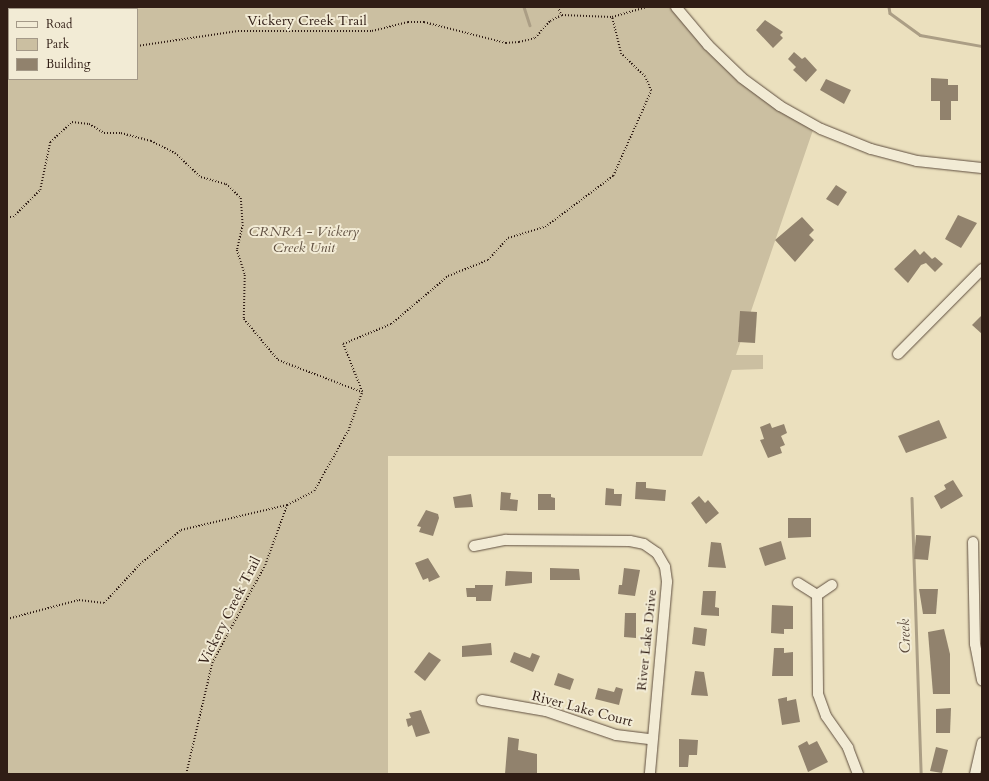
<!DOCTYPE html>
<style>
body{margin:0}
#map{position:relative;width:989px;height:781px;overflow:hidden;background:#ebe0be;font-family:Cardo,serif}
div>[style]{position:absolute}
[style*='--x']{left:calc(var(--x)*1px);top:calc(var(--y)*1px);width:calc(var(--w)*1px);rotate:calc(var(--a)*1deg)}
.green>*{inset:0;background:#cbbfa1}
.stream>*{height:2.5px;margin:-1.25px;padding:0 1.25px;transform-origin:1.25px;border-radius:1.25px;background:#ab9e85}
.building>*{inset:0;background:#91826d}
.path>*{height:1.5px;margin-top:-0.75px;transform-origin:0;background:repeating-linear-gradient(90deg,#301d15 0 1px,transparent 0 3px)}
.roads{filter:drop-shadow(0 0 1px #5f4e3f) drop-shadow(0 0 1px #5f4e3f)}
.minor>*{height:10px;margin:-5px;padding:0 5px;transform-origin:5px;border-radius:5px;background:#f2ebd5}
span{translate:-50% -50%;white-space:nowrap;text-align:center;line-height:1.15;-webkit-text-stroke:4px #f2ebd5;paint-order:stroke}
.street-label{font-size:14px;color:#301d15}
.park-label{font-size:14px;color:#5e4e3f;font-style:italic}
.water-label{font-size:15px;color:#5b4a3c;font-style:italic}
.frame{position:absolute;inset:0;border:8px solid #301d15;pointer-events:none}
.legend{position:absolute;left:8px;top:8px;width:130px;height:72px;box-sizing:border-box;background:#f2ebd5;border:1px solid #a49988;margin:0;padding:5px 7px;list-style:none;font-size:12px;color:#301d15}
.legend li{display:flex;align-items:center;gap:8px;height:20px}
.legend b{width:20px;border:1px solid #a49988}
</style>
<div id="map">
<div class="green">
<div style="clip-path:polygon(evenodd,7px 7px,680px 7px,737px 78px,813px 130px,736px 355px,763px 355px,763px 369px,732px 370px,702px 456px,388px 456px,388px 774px,7px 774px,7px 7px,9px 9px,137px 9px,137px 79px,9px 79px,9px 9px)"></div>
</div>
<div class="stream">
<div style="--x:524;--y:7;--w:19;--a:72"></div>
<div style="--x:889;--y:7;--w:6;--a:81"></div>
<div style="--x:890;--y:13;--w:37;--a:36"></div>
<div style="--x:920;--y:35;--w:63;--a:10.1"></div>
<div style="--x:912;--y:498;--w:276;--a:88.1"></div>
</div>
<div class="building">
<div style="clip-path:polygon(765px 20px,783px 32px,780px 35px,783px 38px,773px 48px,756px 30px)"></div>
<div style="clip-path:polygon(794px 52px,802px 59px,805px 57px,817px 70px,806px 82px,793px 70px,796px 67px,788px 59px)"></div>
<div style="clip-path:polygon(931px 78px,948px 79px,948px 85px,958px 85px,958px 101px,951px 101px,951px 120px,940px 120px,940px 101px,931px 101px)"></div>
<div style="clip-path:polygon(826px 79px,851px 90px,844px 104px,820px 90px)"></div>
<div style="clip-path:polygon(836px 185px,847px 192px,838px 206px,826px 199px)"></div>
<div style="clip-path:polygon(958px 215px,977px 223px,961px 248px,945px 239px)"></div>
<div style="clip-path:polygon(802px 217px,814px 230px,809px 235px,814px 240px,795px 262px,775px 240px)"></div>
<div style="clip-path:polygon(915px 249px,920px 255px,924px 251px,932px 259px,935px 257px,943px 264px,935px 272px,926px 263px,921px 265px,908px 283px,894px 269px)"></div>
<div style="clip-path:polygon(740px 311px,757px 312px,755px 343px,738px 342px)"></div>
<div style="clip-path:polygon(982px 315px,982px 334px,972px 325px)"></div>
<div style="clip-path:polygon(939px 420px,947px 438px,906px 453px,898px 436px)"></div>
<div style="clip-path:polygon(770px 423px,772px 428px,784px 424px,787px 433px,781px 436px,785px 445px,780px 447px,782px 453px,768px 458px,760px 440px,764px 439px,760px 427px)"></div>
<div style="clip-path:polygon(953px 480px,963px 496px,941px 509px,934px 496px,946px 489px,944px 485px)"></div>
<div style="clip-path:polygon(636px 482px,646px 482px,646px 488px,666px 490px,665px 501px,635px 499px)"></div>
<div style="clip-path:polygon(606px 488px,614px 489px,614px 494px,622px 494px,621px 506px,605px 505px)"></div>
<div style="clip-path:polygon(501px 492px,511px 493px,510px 499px,518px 500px,517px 511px,500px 510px)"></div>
<div style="clip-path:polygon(471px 494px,473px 507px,455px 508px,453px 497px)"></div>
<div style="clip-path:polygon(538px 494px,551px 494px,551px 497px,555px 498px,555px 510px,538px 510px)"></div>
<div style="clip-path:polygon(699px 496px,705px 503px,708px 500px,719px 513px,706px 524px,691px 503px)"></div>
<div style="clip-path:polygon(426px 510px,438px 514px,439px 518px,433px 536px,419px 532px,421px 527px,417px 526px)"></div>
<div style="clip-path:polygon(788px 518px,811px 518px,811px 537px,788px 538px)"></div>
<div style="clip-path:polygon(916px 535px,931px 536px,928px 560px,914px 559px)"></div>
<div style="clip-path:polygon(781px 541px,786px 559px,765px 566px,759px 548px)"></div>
<div style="clip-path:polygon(711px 542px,721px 543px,726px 568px,708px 567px)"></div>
<div style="clip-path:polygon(428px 558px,440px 577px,429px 582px,428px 578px,423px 580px,415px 563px)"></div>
<div style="clip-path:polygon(550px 568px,579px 569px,580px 580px,550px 580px)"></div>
<div style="clip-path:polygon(624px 568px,640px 570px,635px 596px,618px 594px,619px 585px,622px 585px)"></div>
<div style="clip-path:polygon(506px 571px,532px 572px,532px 583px,505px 586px)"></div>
<div style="clip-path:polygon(475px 585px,493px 585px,491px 601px,476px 601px,476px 597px,467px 597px,466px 588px,475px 588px)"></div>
<div style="clip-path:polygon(919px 589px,938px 589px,936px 614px,923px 614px)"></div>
<div style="clip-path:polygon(703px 591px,716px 591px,715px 607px,719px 608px,719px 616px,701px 615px)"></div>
<div style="clip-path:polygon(772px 605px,793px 606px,793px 629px,784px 629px,784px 634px,771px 633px)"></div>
<div style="clip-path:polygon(625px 613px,636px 613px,636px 638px,624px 637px)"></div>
<div style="clip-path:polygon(694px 627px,707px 629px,705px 646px,692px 644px)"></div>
<div style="clip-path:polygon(944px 629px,950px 654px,950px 694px,933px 694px,928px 632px)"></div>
<div style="clip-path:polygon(491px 643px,492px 655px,462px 657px,462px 646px)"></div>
<div style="clip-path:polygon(774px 648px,784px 648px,784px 653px,793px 652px,793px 676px,772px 676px)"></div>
<div style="clip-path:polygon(429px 652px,441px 660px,425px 681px,414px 672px)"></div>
<div style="clip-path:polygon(514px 652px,530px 658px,532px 653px,540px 656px,533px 672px,510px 662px)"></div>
<div style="clip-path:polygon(695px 671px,704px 672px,708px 696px,691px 695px)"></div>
<div style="clip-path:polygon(558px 673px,574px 679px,570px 690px,554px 685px)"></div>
<div style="clip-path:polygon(616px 687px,623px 689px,619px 705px,595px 699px,598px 688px,614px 692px)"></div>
<div style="clip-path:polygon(787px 697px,787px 701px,796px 699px,800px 722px,782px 725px,778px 699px)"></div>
<div style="clip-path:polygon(951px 708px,950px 733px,936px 733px,936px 709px)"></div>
<div style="clip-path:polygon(421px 710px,430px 733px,416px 737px,412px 725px,408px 727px,406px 719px,411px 718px,409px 713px)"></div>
<div style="clip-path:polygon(508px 737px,519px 739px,518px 750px,537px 754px,537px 774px,505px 774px)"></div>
<div style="clip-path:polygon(679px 739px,698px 740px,697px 755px,689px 755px,688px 767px,679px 767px)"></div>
<div style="clip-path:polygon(807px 741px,809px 745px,817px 741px,828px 762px,808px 772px,798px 746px)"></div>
<div style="clip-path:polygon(936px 747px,948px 750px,942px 773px,930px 771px)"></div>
</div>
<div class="path">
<div style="--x:558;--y:7;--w:8;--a:67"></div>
<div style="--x:137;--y:46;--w:102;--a:-8.4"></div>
<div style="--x:238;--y:31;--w:134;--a:0"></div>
<div style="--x:372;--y:31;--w:37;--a:-14"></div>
<div style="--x:408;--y:22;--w:16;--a:0"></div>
<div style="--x:424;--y:22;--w:85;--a:14.4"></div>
<div style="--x:506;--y:43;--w:13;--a:-4"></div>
<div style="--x:519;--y:42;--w:16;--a:-14"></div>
<div style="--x:535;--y:38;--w:23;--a:-49"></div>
<div style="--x:550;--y:21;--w:13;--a:-27"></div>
<div style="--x:562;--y:15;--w:50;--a:2.3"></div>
<div style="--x:7;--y:53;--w:2;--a:27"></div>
<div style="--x:7;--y:217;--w:6;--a:0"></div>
<div style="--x:13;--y:217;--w:38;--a:-45"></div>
<div style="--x:40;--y:190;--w:49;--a:-78.2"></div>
<div style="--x:50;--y:142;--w:30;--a:-42"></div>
<div style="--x:72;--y:122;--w:17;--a:7"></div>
<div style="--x:89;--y:124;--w:17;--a:31"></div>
<div style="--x:104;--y:133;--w:17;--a:0"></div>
<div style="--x:121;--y:133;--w:31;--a:15"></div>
<div style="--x:151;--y:141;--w:27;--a:27"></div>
<div style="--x:175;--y:153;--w:35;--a:43"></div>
<div style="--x:201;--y:177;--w:26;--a:16"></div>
<div style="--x:226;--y:184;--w:21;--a:43"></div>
<div style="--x:241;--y:198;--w:27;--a:86"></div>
<div style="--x:243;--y:225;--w:26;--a:103"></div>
<div style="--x:237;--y:250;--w:26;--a:72"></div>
<div style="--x:245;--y:275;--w:44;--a:91.3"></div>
<div style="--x:244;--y:319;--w:53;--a:50.3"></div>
<div style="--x:278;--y:360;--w:90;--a:20.9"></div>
<div style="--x:7;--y:619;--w:74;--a:-14.8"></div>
<div style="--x:79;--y:600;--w:25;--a:7"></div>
<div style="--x:104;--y:603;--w:53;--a:-47.3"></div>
<div style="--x:140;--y:564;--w:53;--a:-39.7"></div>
<div style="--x:181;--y:530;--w:109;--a:-13.3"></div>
<div style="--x:186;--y:774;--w:114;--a:-76.8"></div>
<div style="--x:212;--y:663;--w:111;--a:-61.6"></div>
<div style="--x:265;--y:565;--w:64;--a:-69.9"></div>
<div style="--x:287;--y:505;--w:30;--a:-27"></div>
<div style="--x:314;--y:491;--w:69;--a:-60.5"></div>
<div style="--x:348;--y:431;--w:41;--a:-70.3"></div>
<div style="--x:362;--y:392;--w:52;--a:-111.6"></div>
<div style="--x:343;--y:344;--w:52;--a:-22.6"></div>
<div style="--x:391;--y:324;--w:75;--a:-40.1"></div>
<div style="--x:448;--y:276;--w:43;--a:-21.8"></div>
<div style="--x:488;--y:260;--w:30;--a:-48"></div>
<div style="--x:508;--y:238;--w:39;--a:-17"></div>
<div style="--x:545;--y:227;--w:85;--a:-36.9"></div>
<div style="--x:613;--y:176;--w:93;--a:-65.9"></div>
<div style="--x:651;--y:91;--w:15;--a:-113"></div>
<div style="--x:645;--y:77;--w:33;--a:-136"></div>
<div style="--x:621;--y:54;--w:38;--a:-104"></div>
<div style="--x:612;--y:17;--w:36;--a:-16"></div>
</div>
<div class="roads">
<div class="minor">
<div style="--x:676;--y:7;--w:50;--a:49.9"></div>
<div style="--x:708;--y:45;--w:47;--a:44.1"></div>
<div style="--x:742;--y:78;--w:47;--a:36.4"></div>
<div style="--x:780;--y:106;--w:47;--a:29.3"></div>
<div style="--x:821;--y:129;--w:54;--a:21.8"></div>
<div style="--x:871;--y:149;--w:48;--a:14.6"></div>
<div style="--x:917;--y:161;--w:65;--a:6.1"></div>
<div style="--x:898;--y:354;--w:120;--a:-45.3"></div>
<div style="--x:973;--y:542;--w:102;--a:88.9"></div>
<div style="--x:975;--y:644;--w:37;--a:79"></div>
<div style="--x:474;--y:546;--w:33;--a:-11"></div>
<div style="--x:506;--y:540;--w:124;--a:0.5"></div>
<div style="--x:630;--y:541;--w:14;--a:12"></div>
<div style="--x:644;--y:544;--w:16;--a:35"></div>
<div style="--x:657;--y:553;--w:16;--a:60"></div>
<div style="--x:665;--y:567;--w:15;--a:82"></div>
<div style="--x:667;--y:582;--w:193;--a:95.1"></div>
<div style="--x:798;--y:583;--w:22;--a:32"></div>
<div style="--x:817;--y:595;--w:18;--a:-34"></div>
<div style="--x:817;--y:595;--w:99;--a:89.4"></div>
<div style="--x:818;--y:694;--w:23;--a:70"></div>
<div style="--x:826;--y:716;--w:39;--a:55"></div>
<div style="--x:848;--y:748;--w:28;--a:69"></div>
<div style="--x:482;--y:700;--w:65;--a:9.8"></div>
<div style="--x:546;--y:711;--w:74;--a:18.9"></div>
<div style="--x:616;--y:735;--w:35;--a:7"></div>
<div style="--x:975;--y:774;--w:32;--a:-77"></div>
</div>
</div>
<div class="street-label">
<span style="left:307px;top:21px">Vickery Creek Trail</span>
<span style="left:230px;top:611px;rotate:-63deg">Vickery Creek Trail</span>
<span style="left:647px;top:640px;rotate:-84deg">River Lake Drive</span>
<span style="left:582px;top:709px;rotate:15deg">River Lake Court</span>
</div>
<div class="park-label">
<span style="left:304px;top:240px">CRNRA - Vickery<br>Creek Unit</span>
</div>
<div class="water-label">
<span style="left:905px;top:636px;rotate:-92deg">Creek</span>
</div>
<div class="frame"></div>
<ul class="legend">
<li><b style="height:5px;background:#f2ebd5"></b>Road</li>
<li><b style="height:11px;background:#cbbfa1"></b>Park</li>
<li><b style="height:11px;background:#91826d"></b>Building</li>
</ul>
</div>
